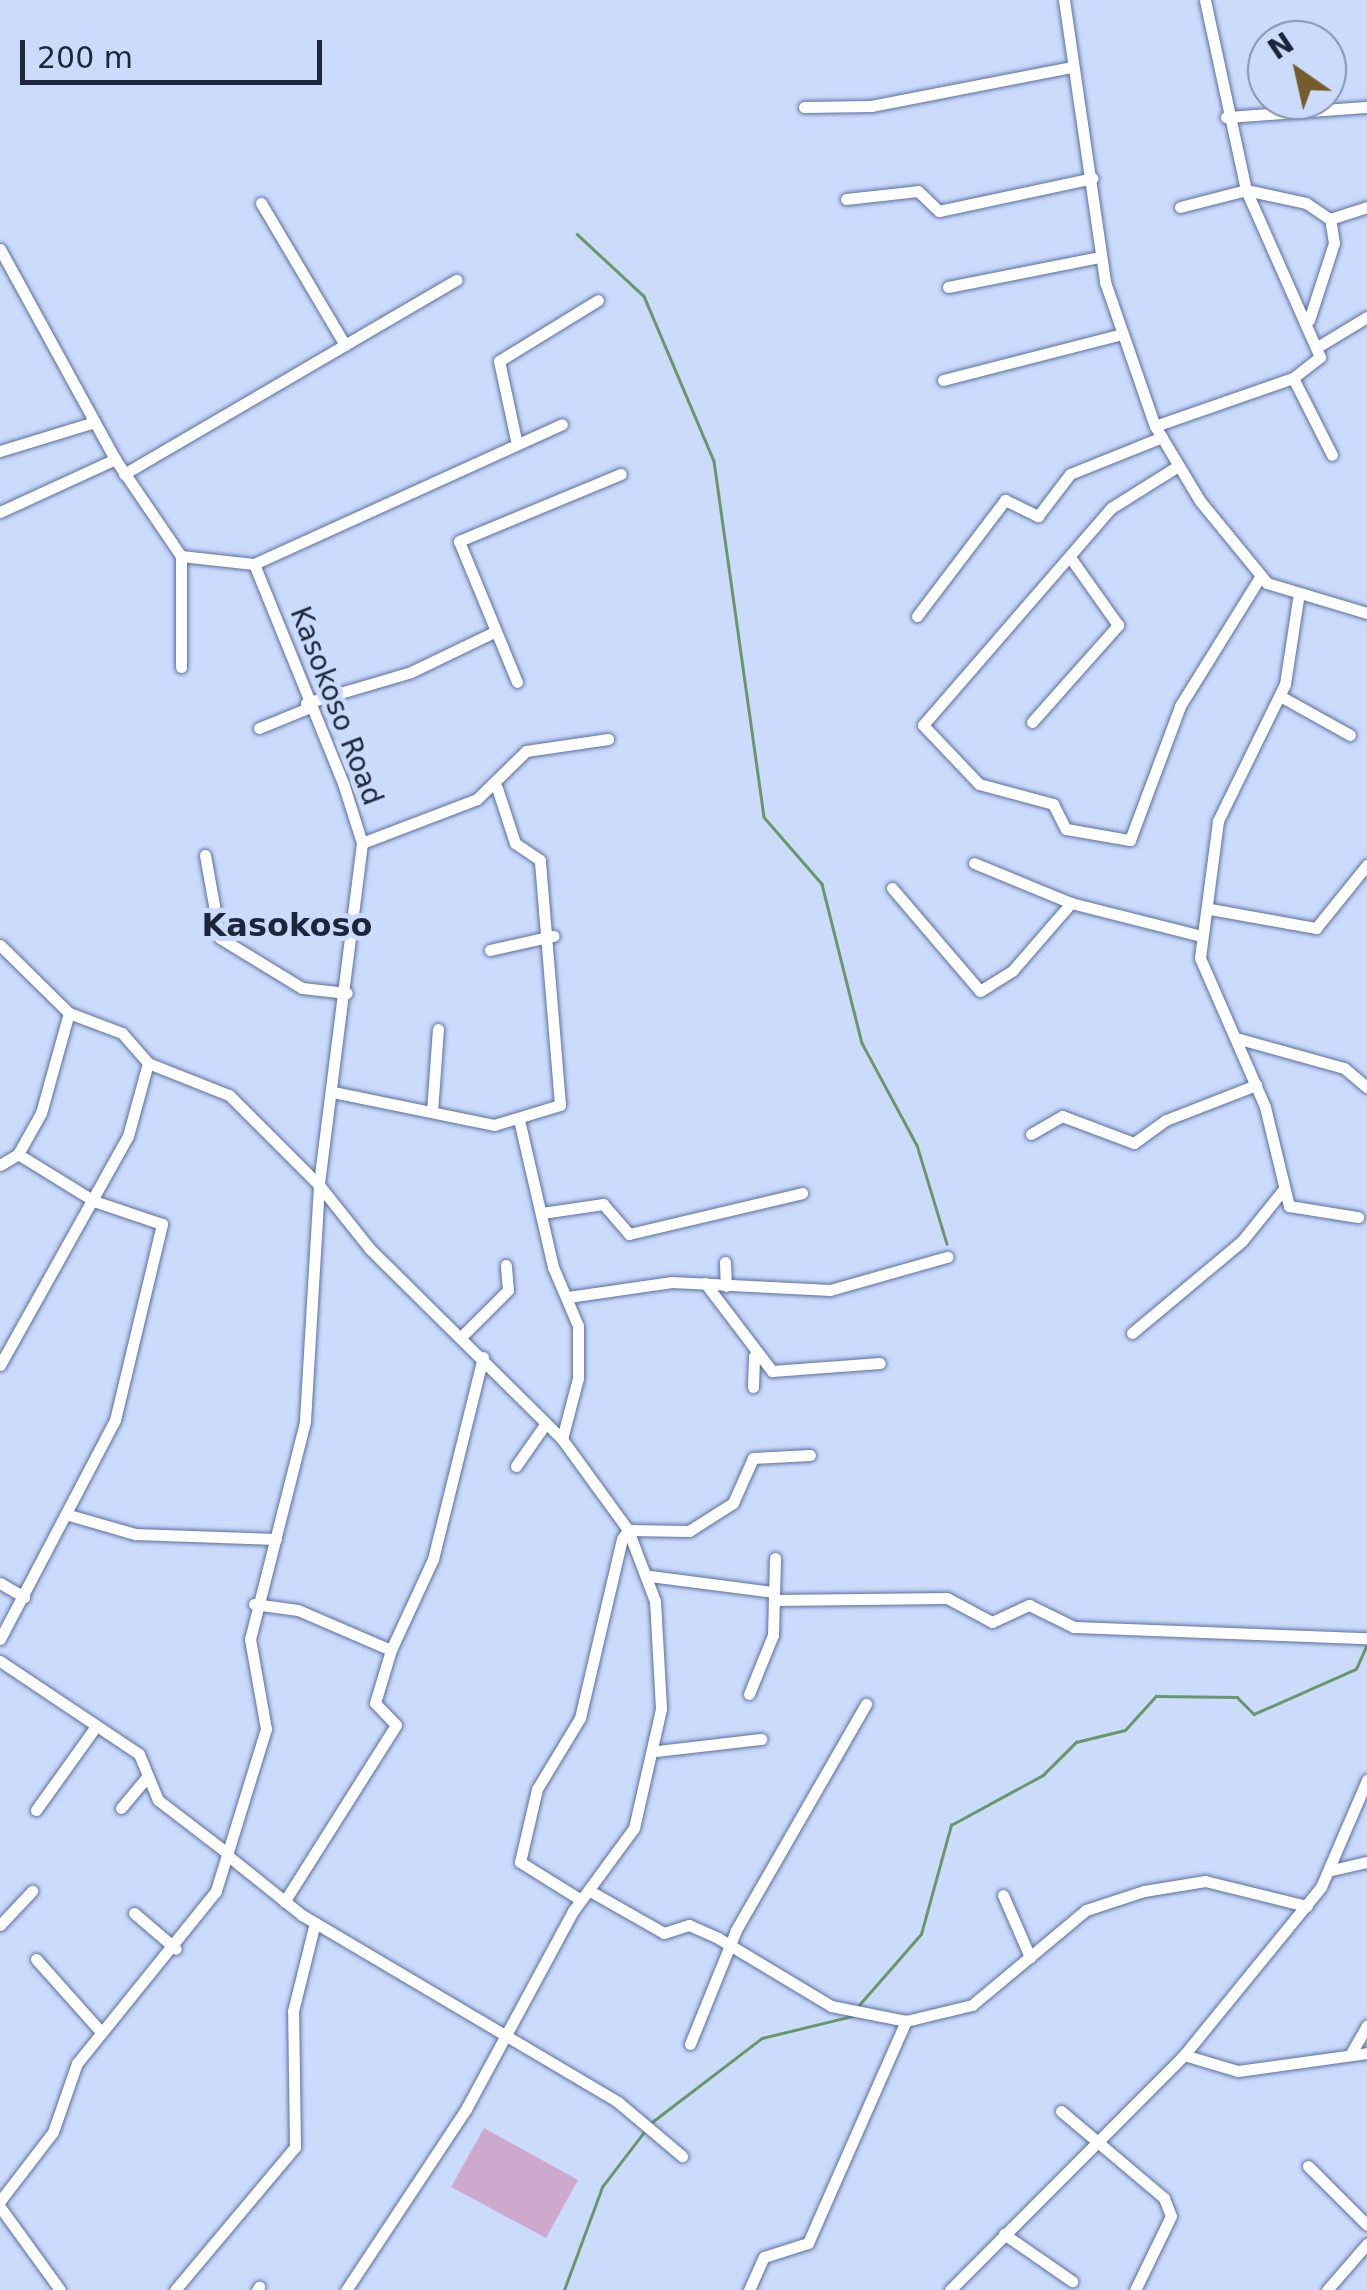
<!DOCTYPE html>
<style>
body{margin:0}
#map{position:relative;width:1367px;height:2290px;overflow:hidden;background:#cbdbfc;font-family:"DejaVu Sans",sans-serif}
div>[style]{position:absolute}
[style*='--x']{left:calc(var(--x)*1px);top:calc(var(--y)*1px);width:calc(var(--w)*1px);rotate:calc(var(--a)*1deg)}
.green>*{inset:0;background:#cda9ce}
.stream>*{height:2.5px;margin:-1.25px;padding:0 1.25px;transform-origin:1.25px;border-radius:1.25px;background:#68986a}
.roads{filter:drop-shadow(0 0 2px #5a70a1) drop-shadow(0 0 2px #5a70a1)}
.street>*{height:11px;margin:-5.5px;padding:0 5.5px;transform-origin:5.5px;border-radius:5.5px;background:#fff}
span{translate:-50% -50%;white-space:nowrap;text-align:center;line-height:1.15;-webkit-text-stroke:10px #cbdbfc;paint-order:stroke}
.street-label{font-size:28px;color:#1d273b}
.quarter-label{font-size:32px;color:#1d273b;font-weight:700}
.north{position:absolute;left:1247px;top:20px;width:100px;height:100px;box-sizing:border-box;background:#cbdbfc;border:2px solid #8593af;border-radius:50%;rotate:326deg;font-size:28px;font-weight:700;line-height:40px;text-align:center;color:#1d273b}
.north::after{content:'';display:block;margin:auto;width:35px;height:45px;background:#735d2c;clip-path:polygon(50% 0,100% 100%,50% 72%,0 100%)}
.scale{position:absolute;left:20px;top:40px;width:302px;height:45px;box-sizing:border-box;border:5px solid #1d273b;border-top:0;padding-left:12px;font-size:30px;line-height:35px;white-space:nowrap;color:#1d273b;-webkit-text-stroke:8px #cbdbfc;paint-order:stroke}
</style>
<div id="map">
<div class="green">
<div style="clip-path:polygon(484px 2128px,578px 2180px,546px 2238px,451px 2187px)"></div>
</div>
<div class="stream">
<div style="--x:577;--y:234;--w:91;--a:42.8"></div>
<div style="--x:644;--y:296;--w:179;--a:67"></div>
<div style="--x:714;--y:461;--w:359;--a:82"></div>
<div style="--x:764;--y:817;--w:89;--a:49.1"></div>
<div style="--x:822;--y:884;--w:164;--a:75.9"></div>
<div style="--x:862;--y:1043;--w:116;--a:61.7"></div>
<div style="--x:917;--y:1145;--w:103;--a:73.1"></div>
<div style="--x:859;--y:2005;--w:94;--a:-48.9"></div>
<div style="--x:921;--y:1934;--w:113;--a:-74.6"></div>
<div style="--x:951;--y:1825;--w:105;--a:-28.5"></div>
<div style="--x:1043;--y:1775;--w:47;--a:-45"></div>
<div style="--x:1076;--y:1742;--w:50;--a:-13.8"></div>
<div style="--x:1125;--y:1730;--w:46;--a:-47.6"></div>
<div style="--x:1156;--y:1696;--w:81;--a:0.7"></div>
<div style="--x:1237;--y:1697;--w:24;--a:45"></div>
<div style="--x:1254;--y:1714;--w:111;--a:-23.8"></div>
<div style="--x:1356;--y:1669;--w:27;--a:-66"></div>
<div style="--x:652;--y:2122;--w:138;--a:-37.4"></div>
<div style="--x:762;--y:2038;--w:93;--a:-13.7"></div>
<div style="--x:564;--y:2290;--w:110;--a:-69.7"></div>
<div style="--x:602;--y:2187;--w:69;--a:-52.6"></div>
</div>
<div class="roads">
<div class="street">
<div style="--x:1064;--y:0;--w:285;--a:81.7"></div>
<div style="--x:1105;--y:282;--w:152;--a:70.9"></div>
<div style="--x:1155;--y:426;--w:87;--a:59"></div>
<div style="--x:1200;--y:501;--w:106;--a:50.7"></div>
<div style="--x:1267;--y:583;--w:104;--a:16.7"></div>
<div style="--x:804;--y:107;--w:67;--a:-0.9"></div>
<div style="--x:871;--y:106;--w:205;--a:-11"></div>
<div style="--x:1226;--y:117;--w:141;--a:-4.1"></div>
<div style="--x:846;--y:199;--w:72;--a:-6.3"></div>
<div style="--x:918;--y:191;--w:29;--a:44"></div>
<div style="--x:939;--y:211;--w:157;--a:-12.1"></div>
<div style="--x:261;--y:203;--w:165;--a:59.4"></div>
<div style="--x:1180;--y:207;--w:68;--a:-14.4"></div>
<div style="--x:1246;--y:190;--w:61;--a:12.2"></div>
<div style="--x:1306;--y:203;--w:29;--a:34"></div>
<div style="--x:1330;--y:219;--w:39;--a:-18"></div>
<div style="--x:0;--y:249;--w:239;--a:61.3"></div>
<div style="--x:115;--y:459;--w:117;--a:55.8"></div>
<div style="--x:181;--y:556;--w:73;--a:6.3"></div>
<div style="--x:254;--y:564;--w:236;--a:67.9"></div>
<div style="--x:343;--y:783;--w:63;--a:72.4"></div>
<div style="--x:362;--y:843;--w:345;--a:97.2"></div>
<div style="--x:319;--y:1185;--w:82;--a:51.4"></div>
<div style="--x:370;--y:1249;--w:270;--a:44.7"></div>
<div style="--x:562;--y:1439;--w:112;--a:54"></div>
<div style="--x:628;--y:1530;--w:76;--a:69.2"></div>
<div style="--x:655;--y:1601;--w:108;--a:86.8"></div>
<div style="--x:661;--y:1709;--w:122;--a:102.8"></div>
<div style="--x:634;--y:1828;--w:103;--a:126.3"></div>
<div style="--x:573;--y:1911;--w:225;--a:118.4"></div>
<div style="--x:466;--y:2109;--w:217;--a:123.5"></div>
<div style="--x:948;--y:287;--w:155;--a:-11.2"></div>
<div style="--x:1309;--y:320;--w:81;--a:-72"></div>
<div style="--x:1334;--y:243;--w:24;--a:-99"></div>
<div style="--x:1319;--y:346;--w:56;--a:-31.1"></div>
<div style="--x:1293;--y:378;--w:86;--a:63.1"></div>
<div style="--x:943;--y:380;--w:181;--a:-14.4"></div>
<div style="--x:1155;--y:426;--w:146;--a:-19.2"></div>
<div style="--x:1293;--y:378;--w:34;--a:-38"></div>
<div style="--x:1320;--y:357;--w:183;--a:-113.9"></div>
<div style="--x:1246;--y:190;--w:194;--a:-102.2"></div>
<div style="--x:516;--y:440;--w:81;--a:-102.1"></div>
<div style="--x:499;--y:361;--w:116;--a:-31.6"></div>
<div style="--x:0;--y:451;--w:99;--a:-17"></div>
<div style="--x:1178;--y:466;--w:79;--a:147.9"></div>
<div style="--x:1111;--y:508;--w:287;--a:130.9"></div>
<div style="--x:923;--y:725;--w:81;--a:46.5"></div>
<div style="--x:979;--y:784;--w:77;--a:15.1"></div>
<div style="--x:1053;--y:804;--w:28;--a:63"></div>
<div style="--x:1066;--y:829;--w:65;--a:9.8"></div>
<div style="--x:1130;--y:840;--w:143;--a:-69.5"></div>
<div style="--x:1180;--y:706;--w:152;--a:-58.2"></div>
<div style="--x:124;--y:474;--w:385;--a:-30.3"></div>
<div style="--x:0;--y:512;--w:127;--a:-24.7"></div>
<div style="--x:254;--y:564;--w:338;--a:-24.4"></div>
<div style="--x:1298;--y:599;--w:86;--a:98.7"></div>
<div style="--x:1285;--y:684;--w:153;--a:116.1"></div>
<div style="--x:1218;--y:821;--w:138;--a:97.5"></div>
<div style="--x:1200;--y:958;--w:163;--a:66.4"></div>
<div style="--x:1265;--y:1107;--w:102;--a:76.4"></div>
<div style="--x:1289;--y:1206;--w:70;--a:9.1"></div>
<div style="--x:917;--y:616;--w:146;--a:-52.8"></div>
<div style="--x:1005;--y:500;--w:37;--a:26"></div>
<div style="--x:1038;--y:516;--w:53;--a:-52.7"></div>
<div style="--x:1070;--y:474;--w:99;--a:-21.9"></div>
<div style="--x:181;--y:667;--w:111;--a:-90"></div>
<div style="--x:517;--y:682;--w:152;--a:-112.4"></div>
<div style="--x:459;--y:541;--w:175;--a:-22.5"></div>
<div style="--x:1280;--y:696;--w:80;--a:29.1"></div>
<div style="--x:306;--y:703;--w:109;--a:-16.4"></div>
<div style="--x:411;--y:672;--w:92;--a:-25.7"></div>
<div style="--x:1032;--y:722;--w:130;--a:-48.4"></div>
<div style="--x:1118;--y:625;--w:80;--a:-125.3"></div>
<div style="--x:259;--y:728;--w:53;--a:-22.2"></div>
<div style="--x:362;--y:843;--w:123;--a:-20.9"></div>
<div style="--x:477;--y:799;--w:69;--a:-44.4"></div>
<div style="--x:526;--y:751;--w:83;--a:-8.3"></div>
<div style="--x:205;--y:855;--w:84;--a:79.8"></div>
<div style="--x:220;--y:938;--w:96;--a:31.4"></div>
<div style="--x:302;--y:988;--w:45;--a:6.3"></div>
<div style="--x:974;--y:863;--w:105;--a:22.4"></div>
<div style="--x:1071;--y:903;--w:134;--a:14.2"></div>
<div style="--x:892;--y:888;--w:135;--a:49.5"></div>
<div style="--x:980;--y:991;--w:39;--a:-32"></div>
<div style="--x:1013;--y:970;--w:89;--a:-49.1"></div>
<div style="--x:1210;--y:909;--w:108;--a:10.2"></div>
<div style="--x:1316;--y:928;--w:81;--a:-51"></div>
<div style="--x:0;--y:945;--w:97;--a:44.6"></div>
<div style="--x:69;--y:1013;--w:57;--a:20.7"></div>
<div style="--x:122;--y:1033;--w:40;--a:49"></div>
<div style="--x:148;--y:1063;--w:87;--a:21.6"></div>
<div style="--x:229;--y:1095;--w:127;--a:45"></div>
<div style="--x:319;--y:1185;--w:237;--a:93.4"></div>
<div style="--x:305;--y:1422;--w:224;--a:104.2"></div>
<div style="--x:250;--y:1639;--w:91;--a:79.9"></div>
<div style="--x:266;--y:1729;--w:170;--a:107.2"></div>
<div style="--x:216;--y:1891;--w:221;--a:128.9"></div>
<div style="--x:77;--y:2063;--w:73;--a:109.2"></div>
<div style="--x:53;--y:2132;--w:87;--a:127.5"></div>
<div style="--x:490;--y:950;--w:65;--a:-12.5"></div>
<div style="--x:1236;--y:1038;--w:112;--a:15.5"></div>
<div style="--x:1344;--y:1068;--w:30;--a:40"></div>
<div style="--x:333;--y:1092;--w:164;--a:11.6"></div>
<div style="--x:494;--y:1125;--w:69;--a:-16.9"></div>
<div style="--x:560;--y:1105;--w:246;--a:-94.7"></div>
<div style="--x:540;--y:860;--w:30;--a:-146"></div>
<div style="--x:515;--y:843;--w:58;--a:-108.1"></div>
<div style="--x:432;--y:1112;--w:83;--a:-85.9"></div>
<div style="--x:520;--y:1124;--w:147;--a:77"></div>
<div style="--x:553;--y:1267;--w:64;--a:67"></div>
<div style="--x:578;--y:1326;--w:52;--a:90"></div>
<div style="--x:578;--y:1378;--w:63;--a:104.7"></div>
<div style="--x:1031;--y:1134;--w:36;--a:-30"></div>
<div style="--x:1062;--y:1116;--w:77;--a:20.6"></div>
<div style="--x:1134;--y:1143;--w:39;--a:-36"></div>
<div style="--x:1166;--y:1120;--w:97;--a:-21.3"></div>
<div style="--x:0;--y:1165;--w:21;--a:-31"></div>
<div style="--x:18;--y:1154;--w:47;--a:-60.7"></div>
<div style="--x:41;--y:1113;--w:104;--a:-74.4"></div>
<div style="--x:542;--y:1213;--w:62;--a:-8.4"></div>
<div style="--x:603;--y:1204;--w:40;--a:49"></div>
<div style="--x:629;--y:1234;--w:178;--a:-13.3"></div>
<div style="--x:725;--y:1262;--w:24;--a:88"></div>
<div style="--x:705;--y:1283;--w:111;--a:52.7"></div>
<div style="--x:772;--y:1371;--w:108;--a:-4.2"></div>
<div style="--x:568;--y:1297;--w:105;--a:-8.2"></div>
<div style="--x:672;--y:1282;--w:158;--a:2.9"></div>
<div style="--x:830;--y:1290;--w:122;--a:-15.8"></div>
<div style="--x:1132;--y:1333;--w:143;--a:-39.9"></div>
<div style="--x:1242;--y:1241;--w:65;--a:-51.2"></div>
<div style="--x:462;--y:1336;--w:65;--a:-45"></div>
<div style="--x:508;--y:1290;--w:25;--a:-95"></div>
<div style="--x:0;--y:1365;--w:262;--a:-60.8"></div>
<div style="--x:128;--y:1136;--w:76;--a:-74.7"></div>
<div style="--x:753;--y:1387;--w:31;--a:-88"></div>
<div style="--x:516;--y:1466;--w:52;--a:-55.1"></div>
<div style="--x:69;--y:1515;--w:69;--a:16.1"></div>
<div style="--x:135;--y:1534;--w:141;--a:2"></div>
<div style="--x:650;--y:1576;--w:125;--a:7.4"></div>
<div style="--x:0;--y:1583;--w:28;--a:30"></div>
<div style="--x:774;--y:1600;--w:173;--a:-0.7"></div>
<div style="--x:947;--y:1598;--w:51;--a:28.1"></div>
<div style="--x:992;--y:1622;--w:41;--a:-24.7"></div>
<div style="--x:1029;--y:1605;--w:50;--a:26.1"></div>
<div style="--x:1074;--y:1627;--w:293;--a:2.2"></div>
<div style="--x:254;--y:1604;--w:44;--a:7.8"></div>
<div style="--x:298;--y:1610;--w:101;--a:23.3"></div>
<div style="--x:391;--y:1650;--w:55;--a:106.8"></div>
<div style="--x:375;--y:1703;--w:30;--a:46"></div>
<div style="--x:396;--y:1725;--w:209;--a:122.3"></div>
<div style="--x:0;--y:1639;--w:247;--a:-62.3"></div>
<div style="--x:115;--y:1420;--w:202;--a:-76.5"></div>
<div style="--x:162;--y:1224;--w:72;--a:-161.3"></div>
<div style="--x:94;--y:1201;--w:89;--a:-148.3"></div>
<div style="--x:391;--y:1650;--w:100;--a:-65.2"></div>
<div style="--x:433;--y:1559;--w:208;--a:-76.1"></div>
<div style="--x:0;--y:1661;--w:167;--a:33.8"></div>
<div style="--x:139;--y:1754;--w:50;--a:67.6"></div>
<div style="--x:158;--y:1800;--w:87;--a:37.5"></div>
<div style="--x:749;--y:1694;--w:64;--a:-67.9"></div>
<div style="--x:773;--y:1635;--w:77;--a:-88.5"></div>
<div style="--x:657;--y:1751;--w:105;--a:-6.6"></div>
<div style="--x:1367;--y:1780;--w:116;--a:113.3"></div>
<div style="--x:1321;--y:1887;--w:217;--a:129.2"></div>
<div style="--x:1184;--y:2055;--w:56;--a:16.5"></div>
<div style="--x:1238;--y:2071;--w:130;--a:-7.9"></div>
<div style="--x:121;--y:1808;--w:40;--a:-50"></div>
<div style="--x:36;--y:1810;--w:100;--a:-54.4"></div>
<div style="--x:227;--y:1855;--w:96;--a:38.7"></div>
<div style="--x:302;--y:1915;--w:367;--a:30.6"></div>
<div style="--x:618;--y:2102;--w:84;--a:40.2"></div>
<div style="--x:1332;--y:1870;--w:36;--a:-13"></div>
<div style="--x:590;--y:1891;--w:85;--a:29.6"></div>
<div style="--x:664;--y:1933;--w:26;--a:-18"></div>
<div style="--x:689;--y:1925;--w:32;--a:24"></div>
<div style="--x:718;--y:1938;--w:132;--a:31"></div>
<div style="--x:831;--y:2006;--w:76;--a:11.3"></div>
<div style="--x:906;--y:2021;--w:68;--a:-13.6"></div>
<div style="--x:972;--y:2005;--w:148;--a:-39.8"></div>
<div style="--x:1086;--y:1910;--w:61;--a:-18.1"></div>
<div style="--x:1144;--y:1891;--w:62;--a:-9.3"></div>
<div style="--x:1205;--y:1881;--w:105;--a:13.8"></div>
<div style="--x:1003;--y:1895;--w:68;--a:66.5"></div>
<div style="--x:581;--y:1900;--w:72;--a:-148.1"></div>
<div style="--x:520;--y:1862;--w:75;--a:-76.9"></div>
<div style="--x:537;--y:1789;--w:83;--a:-58.8"></div>
<div style="--x:580;--y:1718;--w:184;--a:-76.8"></div>
<div style="--x:622;--y:1539;--w:11;--a:-56"></div>
<div style="--x:628;--y:1530;--w:61;--a:0.9"></div>
<div style="--x:689;--y:1531;--w:52;--a:-32.5"></div>
<div style="--x:733;--y:1503;--w:49;--a:-66"></div>
<div style="--x:753;--y:1458;--w:57;--a:-3"></div>
<div style="--x:134;--y:1913;--w:55;--a:40.6"></div>
<div style="--x:0;--y:1925;--w:47;--a:-46.7"></div>
<div style="--x:36;--y:1959;--w:98;--a:48.3"></div>
<div style="--x:690;--y:2044;--w:123;--a:-68"></div>
<div style="--x:736;--y:1930;--w:261;--a:-60.1"></div>
<div style="--x:1350;--y:2055;--w:34;--a:-60"></div>
<div style="--x:1061;--y:2111;--w:135;--a:40.2"></div>
<div style="--x:1164;--y:2198;--w:19;--a:69"></div>
<div style="--x:1171;--y:2216;--w:82;--a:115.9"></div>
<div style="--x:1308;--y:2166;--w:83;--a:45"></div>
<div style="--x:0;--y:2207;--w:102;--a:54.1"></div>
<div style="--x:1004;--y:2234;--w:83;--a:34.7"></div>
<div style="--x:175;--y:2290;--w:187;--a:-50"></div>
<div style="--x:295;--y:2147;--w:136;--a:-90.8"></div>
<div style="--x:293;--y:2011;--w:91;--a:-76"></div>
<div style="--x:257;--y:2290;--w:4;--a:-56"></div>
<div style="--x:749;--y:2290;--w:36;--a:-66"></div>
<div style="--x:764;--y:2257;--w:46;--a:-17.7"></div>
<div style="--x:808;--y:2243;--w:243;--a:-66.2"></div>
<div style="--x:950;--y:2290;--w:332;--a:-45.1"></div>
<div style="--x:1327;--y:2290;--w:61;--a:-49"></div>
</div>
</div>
<div class="street-label">
<span style="left:336px;top:706px;rotate:69deg">Kasokoso Road</span>
</div>
<div class="quarter-label">
<span style="left:287px;top:925px">Kasokoso</span>
</div>
<div class="north">N</div>
<div class="scale">200 m</div>
</div>
